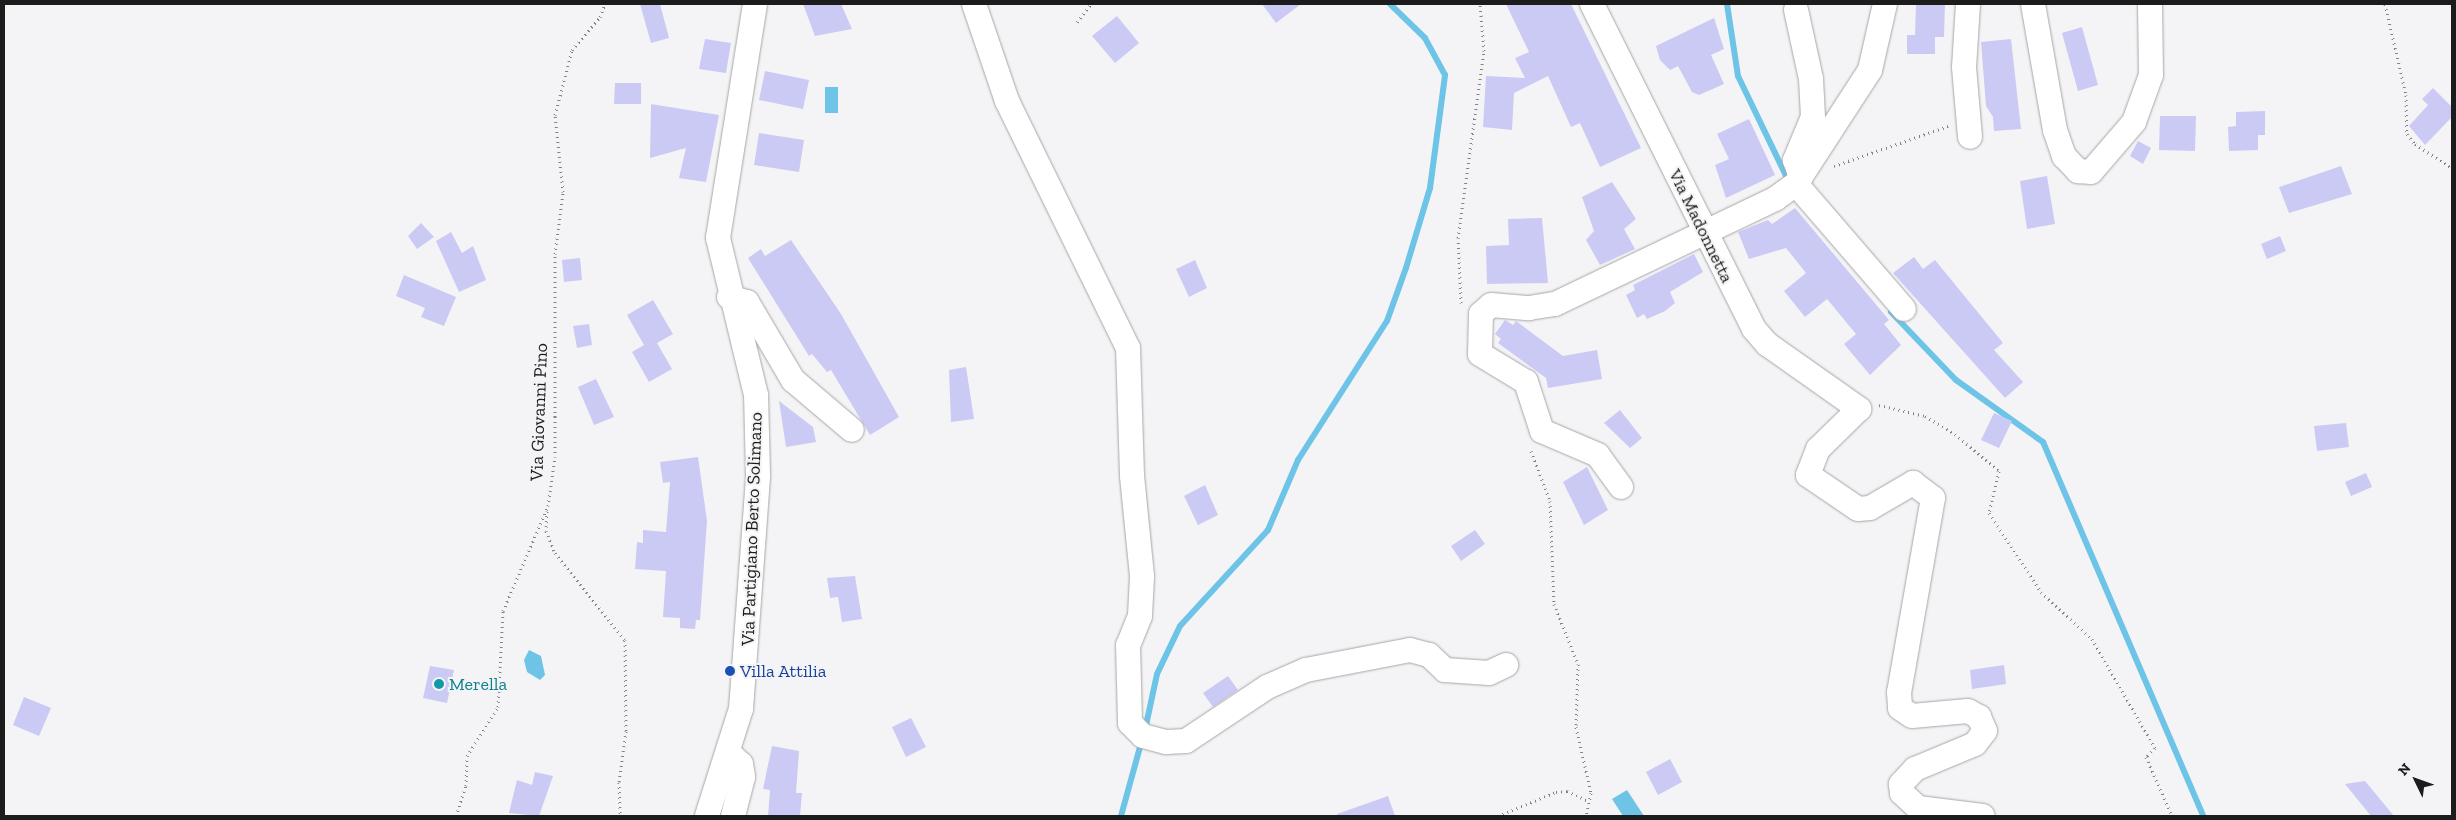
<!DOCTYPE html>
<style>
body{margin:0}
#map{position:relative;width:2456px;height:820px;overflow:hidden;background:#f4f4f6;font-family:"Zilla Slab",serif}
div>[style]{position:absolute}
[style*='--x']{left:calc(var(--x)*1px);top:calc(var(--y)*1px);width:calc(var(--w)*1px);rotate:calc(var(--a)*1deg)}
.water>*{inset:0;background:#6dc4e7}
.stream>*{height:6px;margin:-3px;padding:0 3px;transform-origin:3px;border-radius:3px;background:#6dc4e7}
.building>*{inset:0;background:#cbcaf4}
.path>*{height:3px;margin-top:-1.5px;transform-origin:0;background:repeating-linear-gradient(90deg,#838384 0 1px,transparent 0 5px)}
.roads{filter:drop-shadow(0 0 1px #a6a6a7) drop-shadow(0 0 1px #a6a6a7)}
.minor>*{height:24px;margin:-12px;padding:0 12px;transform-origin:12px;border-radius:12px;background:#fff}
.dots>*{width:14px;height:14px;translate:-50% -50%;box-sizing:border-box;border:2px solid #f4f4f6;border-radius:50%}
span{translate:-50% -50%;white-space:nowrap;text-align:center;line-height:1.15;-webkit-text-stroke:4px #f4f4f6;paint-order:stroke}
.street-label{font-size:18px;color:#1c1c1c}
.transit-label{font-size:18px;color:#164399}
.left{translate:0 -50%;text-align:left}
.culture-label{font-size:18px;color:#0d838f}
.frame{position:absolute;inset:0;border:5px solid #1c1c1c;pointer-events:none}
.north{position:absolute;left:2391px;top:755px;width:50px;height:50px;-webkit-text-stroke:4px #f4f4f6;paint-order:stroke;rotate:312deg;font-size:14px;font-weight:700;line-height:20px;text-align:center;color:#1c1c1c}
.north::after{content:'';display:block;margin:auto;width:18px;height:22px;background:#1c1c1c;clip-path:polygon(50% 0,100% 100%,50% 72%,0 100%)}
</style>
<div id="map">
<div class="water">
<div style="clip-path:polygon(825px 87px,838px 87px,838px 113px,825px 113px)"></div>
<div style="clip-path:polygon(529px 650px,541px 656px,545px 675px,540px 680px,527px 672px,524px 660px)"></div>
<div style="clip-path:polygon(1627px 790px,1644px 816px,1623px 816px,1612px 799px)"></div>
</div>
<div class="stream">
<div style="--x:1727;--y:4;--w:73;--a:81.3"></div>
<div style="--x:1738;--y:76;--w:118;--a:64.3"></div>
<div style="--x:1891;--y:312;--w:94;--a:46.3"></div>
<div style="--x:1956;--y:380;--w:107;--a:35.5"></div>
<div style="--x:2043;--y:442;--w:407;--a:66.8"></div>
<div style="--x:1145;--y:730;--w:57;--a:-77.9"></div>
<div style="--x:1157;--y:674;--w:53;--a:-64.4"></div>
<div style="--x:1180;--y:626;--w:130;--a:-47.5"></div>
<div style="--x:1268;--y:530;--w:76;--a:-66.8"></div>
<div style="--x:1298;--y:460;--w:165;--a:-57.4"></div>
<div style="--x:1387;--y:321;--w:56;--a:-70.3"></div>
<div style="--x:1406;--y:268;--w:84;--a:-73.3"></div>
<div style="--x:1430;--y:188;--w:114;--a:-82.4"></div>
<div style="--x:1445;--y:75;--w:42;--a:-118.4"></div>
<div style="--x:1425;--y:38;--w:49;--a:-135.8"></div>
<div style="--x:1121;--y:816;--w:79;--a:-74.6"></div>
</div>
<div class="building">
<div style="clip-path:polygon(640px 4px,660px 4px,669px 38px,651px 43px)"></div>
<div style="clip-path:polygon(803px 4px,841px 4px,852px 29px,815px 36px)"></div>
<div style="clip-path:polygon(1262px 4px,1301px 4px,1276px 23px)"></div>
<div style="clip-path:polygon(1506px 4px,1571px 4px,1641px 148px,1600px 167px,1580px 123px,1571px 127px,1548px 76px,1514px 93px,1512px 130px,1483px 127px,1486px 76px,1525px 78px,1515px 58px,1529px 52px)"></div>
<div style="clip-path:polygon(1916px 4px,1945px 4px,1944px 37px,1935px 37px,1935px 54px,1907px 54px,1907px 35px,1915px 35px)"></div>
<div style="clip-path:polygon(1117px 16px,1139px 43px,1115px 63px,1092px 36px)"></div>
<div style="clip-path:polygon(1714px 18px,1724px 49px,1711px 55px,1724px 84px,1699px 95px,1692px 92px,1678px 66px,1670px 70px,1660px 60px,1656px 46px)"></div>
<div style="clip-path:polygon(2082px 27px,2098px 85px,2078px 91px,2062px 33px)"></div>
<div style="clip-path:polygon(705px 39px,731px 43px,726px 73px,699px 69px)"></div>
<div style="clip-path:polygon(2011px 39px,2021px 129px,1994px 131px,1993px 117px,1986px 106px,1981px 42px)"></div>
<div style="clip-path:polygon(765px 71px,809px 80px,803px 109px,759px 100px)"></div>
<div style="clip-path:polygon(615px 83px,641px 83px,641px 104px,614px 104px)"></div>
<div style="clip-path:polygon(2433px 88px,2452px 107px,2452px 117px,2425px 145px,2409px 126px,2428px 105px,2422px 99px)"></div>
<div style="clip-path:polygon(651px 104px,719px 115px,706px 182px,679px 178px,686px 148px,650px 158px)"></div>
<div style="clip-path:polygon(2265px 111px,2265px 135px,2258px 135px,2258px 150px,2229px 151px,2228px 127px,2236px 126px,2236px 112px)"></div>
<div style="clip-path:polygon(2160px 116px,2196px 116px,2195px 151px,2159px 150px)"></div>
<div style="clip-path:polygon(1749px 119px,1775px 175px,1726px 198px,1715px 165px,1729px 159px,1717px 134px)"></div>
<div style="clip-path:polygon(759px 133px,804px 140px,799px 172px,754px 165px)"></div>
<div style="clip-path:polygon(2138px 141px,2151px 148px,2143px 164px,2130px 156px)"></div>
<div style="clip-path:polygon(2341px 166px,2352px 194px,2289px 213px,2279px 187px)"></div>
<div style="clip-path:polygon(2047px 176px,2055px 224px,2027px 229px,2020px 181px)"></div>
<div style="clip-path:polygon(1612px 182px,1636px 219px,1624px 229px,1635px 249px,1600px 265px,1586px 240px,1594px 231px,1582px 197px)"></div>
<div style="clip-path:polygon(1795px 208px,1889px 320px,1884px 324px,1901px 345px,1870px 375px,1844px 344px,1856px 334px,1827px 299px,1805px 317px,1784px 291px,1806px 273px,1786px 248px,1749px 259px,1738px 232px,1768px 220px,1772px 224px)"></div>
<div style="clip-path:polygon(1542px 218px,1548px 283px,1487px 284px,1486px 246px,1509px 245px,1508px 219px)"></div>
<div style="clip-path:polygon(421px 223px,434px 237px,417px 249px,408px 236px)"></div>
<div style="clip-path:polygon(451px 232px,462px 253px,473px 246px,486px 280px,459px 292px,436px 241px)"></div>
<div style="clip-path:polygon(2280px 236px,2286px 251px,2267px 259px,2261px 244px)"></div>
<div style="clip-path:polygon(791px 240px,841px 314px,899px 417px,870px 435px,831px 370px,827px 372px,812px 354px,809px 356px,748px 258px,761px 249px,765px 256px)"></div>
<div style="clip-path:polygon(1694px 254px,1703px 272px,1670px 292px,1675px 303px,1665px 311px,1647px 319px,1644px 314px,1637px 318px,1626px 295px,1635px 290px,1633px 285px)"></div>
<div style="clip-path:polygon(1914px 257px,1923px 269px,1935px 260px,2003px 343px,1994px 350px,2023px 382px,2005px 398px,1893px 273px)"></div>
<div style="clip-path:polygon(580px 258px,582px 280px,564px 282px,562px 260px)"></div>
<div style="clip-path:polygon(1195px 260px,1207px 288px,1189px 297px,1176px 269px)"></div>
<div style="clip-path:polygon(404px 275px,456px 297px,444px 326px,421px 317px,425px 308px,396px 296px)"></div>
<div style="clip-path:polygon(653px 300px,673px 334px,657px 343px,672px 369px,649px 382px,632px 352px,644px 345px,627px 315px)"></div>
<div style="clip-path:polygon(1505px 320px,1513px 325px,1516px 321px,1563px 356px,1597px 350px,1602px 379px,1548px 388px,1546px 378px,1498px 343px,1501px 339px,1495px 334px)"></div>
<div style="clip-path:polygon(589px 324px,592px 345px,577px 348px,573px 326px)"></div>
<div style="clip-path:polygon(966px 367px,974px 419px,951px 422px,949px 370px)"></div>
<div style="clip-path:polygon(596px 379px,614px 417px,594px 425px,578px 387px)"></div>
<div style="clip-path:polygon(779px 401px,813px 427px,816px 442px,786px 447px)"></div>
<div style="clip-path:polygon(1620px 410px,1642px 438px,1630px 448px,1604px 423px)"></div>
<div style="clip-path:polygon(1994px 413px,2012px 421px,1999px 448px,1981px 440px)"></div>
<div style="clip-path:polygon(2346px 423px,2349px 447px,2317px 451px,2314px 426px)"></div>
<div style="clip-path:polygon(698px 457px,707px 521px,700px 620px,696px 620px,695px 629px,680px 628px,680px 618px,663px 617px,666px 571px,635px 569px,637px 542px,643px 543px,643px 530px,666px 532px,670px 482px,663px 483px,660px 462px)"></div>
<div style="clip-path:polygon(1587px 467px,1608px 510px,1584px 525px,1563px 482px)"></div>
<div style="clip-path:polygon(2366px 473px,2372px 487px,2351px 496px,2345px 482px)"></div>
<div style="clip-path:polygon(1205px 485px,1218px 515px,1198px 525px,1184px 496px)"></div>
<div style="clip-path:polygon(1475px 530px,1485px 544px,1461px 561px,1451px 546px)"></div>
<div style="clip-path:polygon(855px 576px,862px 619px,842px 622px,838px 597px,830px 598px,827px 578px)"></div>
<div style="clip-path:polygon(2004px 665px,2006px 684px,1972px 689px,1970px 670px)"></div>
<div style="clip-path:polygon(430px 666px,454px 670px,447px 703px,423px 698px)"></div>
<div style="clip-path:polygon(1228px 676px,1238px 690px,1213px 707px,1203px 693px)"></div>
<div style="clip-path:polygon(24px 697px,51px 708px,39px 736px,13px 725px)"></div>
<div style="clip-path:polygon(911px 718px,926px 747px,906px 757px,892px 727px)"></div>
<div style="clip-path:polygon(772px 746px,799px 751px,796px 793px,802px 793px,800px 816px,768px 816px,770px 790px,763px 789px)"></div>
<div style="clip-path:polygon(1670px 759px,1682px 782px,1658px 795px,1646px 772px)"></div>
<div style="clip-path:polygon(535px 772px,553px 776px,539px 816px,509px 813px,517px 780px,532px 785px)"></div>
<div style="clip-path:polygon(2365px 781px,2394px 816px,2371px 816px,2345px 784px)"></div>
<div style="clip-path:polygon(1388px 796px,1395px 816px,1337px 816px,1337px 814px)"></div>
</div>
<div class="path">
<div style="--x:2385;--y:4;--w:93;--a:77"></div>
<div style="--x:2406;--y:95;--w:39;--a:89"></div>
<div style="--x:2407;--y:134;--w:13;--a:51"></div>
<div style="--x:2415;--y:144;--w:44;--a:33"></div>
<div style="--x:1077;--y:22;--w:23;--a:-52"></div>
<div style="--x:1834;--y:166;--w:121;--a:-19.3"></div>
<div style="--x:1461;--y:303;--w:65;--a:-92.6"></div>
<div style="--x:1458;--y:238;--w:189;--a:-82.1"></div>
<div style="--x:1484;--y:51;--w:47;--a:-94.9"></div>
<div style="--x:1879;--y:405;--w:47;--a:13.4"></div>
<div style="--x:1925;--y:416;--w:35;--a:31"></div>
<div style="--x:1955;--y:434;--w:57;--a:40.1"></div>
<div style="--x:1999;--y:471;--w:43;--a:103.4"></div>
<div style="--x:1989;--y:513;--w:95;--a:56.6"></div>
<div style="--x:2041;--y:592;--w:69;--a:42.7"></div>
<div style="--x:2092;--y:639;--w:126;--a:60"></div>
<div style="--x:2155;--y:748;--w:13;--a:135"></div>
<div style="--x:2146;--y:757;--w:64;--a:66.2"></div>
<div style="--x:1531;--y:451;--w:53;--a:69.2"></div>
<div style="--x:1550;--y:501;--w:103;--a:87.8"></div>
<div style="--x:1554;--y:604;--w:65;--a:68.2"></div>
<div style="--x:1578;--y:664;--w:63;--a:91.8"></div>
<div style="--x:1576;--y:727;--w:68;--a:77.2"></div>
<div style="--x:1591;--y:793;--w:24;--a:102"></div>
<div style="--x:547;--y:511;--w:20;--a:93"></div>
<div style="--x:546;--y:531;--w:24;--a:68"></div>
<div style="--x:555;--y:553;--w:112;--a:51.2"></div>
<div style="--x:625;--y:640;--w:91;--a:89.4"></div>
<div style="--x:626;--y:731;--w:51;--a:97.8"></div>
<div style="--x:619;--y:782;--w:34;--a:88"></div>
<div style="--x:456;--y:816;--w:32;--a:-72"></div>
<div style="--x:466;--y:786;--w:30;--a:-88"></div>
<div style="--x:467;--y:756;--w:58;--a:-57.7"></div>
<div style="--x:498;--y:707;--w:96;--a:-87"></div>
<div style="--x:503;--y:611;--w:114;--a:-66.8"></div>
<div style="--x:548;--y:506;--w:49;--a:-81.9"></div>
<div style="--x:555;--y:457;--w:203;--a:-90"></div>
<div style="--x:555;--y:254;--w:63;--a:-82.6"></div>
<div style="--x:563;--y:192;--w:77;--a:-95.9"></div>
<div style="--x:555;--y:115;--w:67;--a:-75.3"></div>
<div style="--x:572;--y:50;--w:43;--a:-49.7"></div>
<div style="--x:600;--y:17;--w:14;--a:-69"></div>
<div style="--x:1498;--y:816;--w:63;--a:-22.5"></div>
<div style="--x:1556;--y:792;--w:11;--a:-5"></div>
<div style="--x:1567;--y:791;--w:23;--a:25"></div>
</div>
<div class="roads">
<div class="minor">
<div style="--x:974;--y:4;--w:102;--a:71.2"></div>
<div style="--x:1007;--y:101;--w:275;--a:63.9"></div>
<div style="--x:1128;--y:348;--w:128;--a:88.2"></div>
<div style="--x:1132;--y:476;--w:101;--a:84.3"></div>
<div style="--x:1142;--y:577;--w:39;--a:93"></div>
<div style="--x:1140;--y:616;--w:31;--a:112"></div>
<div style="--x:1128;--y:645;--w:78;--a:88.5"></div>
<div style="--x:1130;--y:723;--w:18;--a:45"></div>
<div style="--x:1143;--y:736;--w:24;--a:15"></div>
<div style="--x:1166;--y:742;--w:20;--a:-3"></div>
<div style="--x:1186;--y:741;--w:97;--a:-33.7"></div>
<div style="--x:1267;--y:687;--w:43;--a:-23.6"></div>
<div style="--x:1306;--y:670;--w:106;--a:-10.9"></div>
<div style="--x:1410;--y:650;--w:20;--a:15"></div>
<div style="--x:1429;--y:655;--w:22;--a:43"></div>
<div style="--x:1445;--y:670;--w:44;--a:3.9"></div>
<div style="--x:1489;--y:673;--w:19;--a:-25"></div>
<div style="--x:1592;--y:4;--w:363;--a:63.5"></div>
<div style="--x:1754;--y:329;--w:20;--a:49"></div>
<div style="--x:1767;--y:344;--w:113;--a:35.2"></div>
<div style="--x:1859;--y:409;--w:57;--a:135.7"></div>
<div style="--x:1818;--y:449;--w:28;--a:111"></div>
<div style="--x:1808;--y:475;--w:60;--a:34.2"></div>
<div style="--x:1858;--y:509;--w:12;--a:-5"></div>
<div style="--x:1870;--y:508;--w:50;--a:-30.2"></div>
<div style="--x:1913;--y:483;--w:25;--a:37"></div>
<div style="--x:1933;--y:498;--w:197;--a:99.9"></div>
<div style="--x:1899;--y:692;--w:16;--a:86"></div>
<div style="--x:1900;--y:708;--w:14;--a:34"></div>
<div style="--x:1912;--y:716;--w:56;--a:-5.1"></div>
<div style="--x:1968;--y:711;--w:13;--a:29"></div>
<div style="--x:1979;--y:717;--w:15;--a:67"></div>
<div style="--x:1985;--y:731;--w:16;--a:128"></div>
<div style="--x:1975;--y:744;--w:65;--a:157.4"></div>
<div style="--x:1915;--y:769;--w:21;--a:133"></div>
<div style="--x:1901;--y:784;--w:9;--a:84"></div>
<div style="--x:1902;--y:793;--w:22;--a:43"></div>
<div style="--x:1918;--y:808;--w:65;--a:7"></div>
<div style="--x:1968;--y:4;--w:63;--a:93.6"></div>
<div style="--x:1964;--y:67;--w:70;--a:85.1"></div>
<div style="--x:2033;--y:4;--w:128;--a:80.1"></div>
<div style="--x:2055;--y:130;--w:28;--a:71"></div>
<div style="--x:2064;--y:156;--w:21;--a:47"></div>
<div style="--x:2078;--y:171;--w:13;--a:4"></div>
<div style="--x:2091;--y:172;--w:66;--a:-49.3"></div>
<div style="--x:2134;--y:122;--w:50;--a:-70.1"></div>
<div style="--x:2151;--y:75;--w:71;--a:-90.8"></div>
<div style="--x:1796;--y:10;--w:71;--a:77.7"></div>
<div style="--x:1811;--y:79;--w:38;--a:87"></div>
<div style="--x:1813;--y:117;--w:47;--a:112.7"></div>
<div style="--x:1795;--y:160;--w:18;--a:71"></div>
<div style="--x:1796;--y:184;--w:165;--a:49.2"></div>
<div style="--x:729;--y:297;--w:19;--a:16"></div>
<div style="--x:747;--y:302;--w:91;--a:59.5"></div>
<div style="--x:793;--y:380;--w:77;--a:40.3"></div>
<div style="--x:1621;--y:487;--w:39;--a:-126"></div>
<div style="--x:1598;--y:455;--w:61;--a:-156.8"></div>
<div style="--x:1542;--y:431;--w:52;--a:-108.1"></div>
<div style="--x:1526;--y:382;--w:54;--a:-148.7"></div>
<div style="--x:1480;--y:354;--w:40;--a:-88.6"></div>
<div style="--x:1481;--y:314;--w:13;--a:-42"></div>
<div style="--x:1491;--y:305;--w:38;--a:5"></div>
<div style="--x:1529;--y:308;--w:26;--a:-9"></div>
<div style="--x:1555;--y:304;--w:244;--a:-25.5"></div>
<div style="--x:1775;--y:199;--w:26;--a:-36"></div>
<div style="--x:1796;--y:184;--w:136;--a:-57"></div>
<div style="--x:1870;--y:70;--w:68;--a:-77.2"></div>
<div style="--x:729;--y:753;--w:16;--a:43"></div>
<div style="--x:741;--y:764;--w:13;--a:81"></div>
<div style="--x:743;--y:777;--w:40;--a:104.4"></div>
<div style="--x:707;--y:816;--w:112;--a:-72.4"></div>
<div style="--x:741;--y:709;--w:235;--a:-85.8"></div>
<div style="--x:758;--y:475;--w:80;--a:-91.4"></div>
<div style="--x:756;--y:395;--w:162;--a:-103.6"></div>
<div style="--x:718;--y:238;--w:237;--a:-81"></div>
</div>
</div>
<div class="dots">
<div style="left:730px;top:671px;background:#1a4fb4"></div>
<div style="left:439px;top:684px;background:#0f9aa8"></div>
</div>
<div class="street-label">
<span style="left:1701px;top:226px;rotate:64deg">Via Madonnetta</span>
<span style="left:539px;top:412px;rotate:-88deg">Via Giovanni Pino</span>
<span style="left:752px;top:529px;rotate:-88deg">Via Partigiano Berto Solimano</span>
</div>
<div class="transit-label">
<span class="left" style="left:740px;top:671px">Villa Attilia</span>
</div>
<div class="culture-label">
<span class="left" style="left:449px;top:684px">Merella</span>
</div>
<div class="frame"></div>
<div class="north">N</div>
</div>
